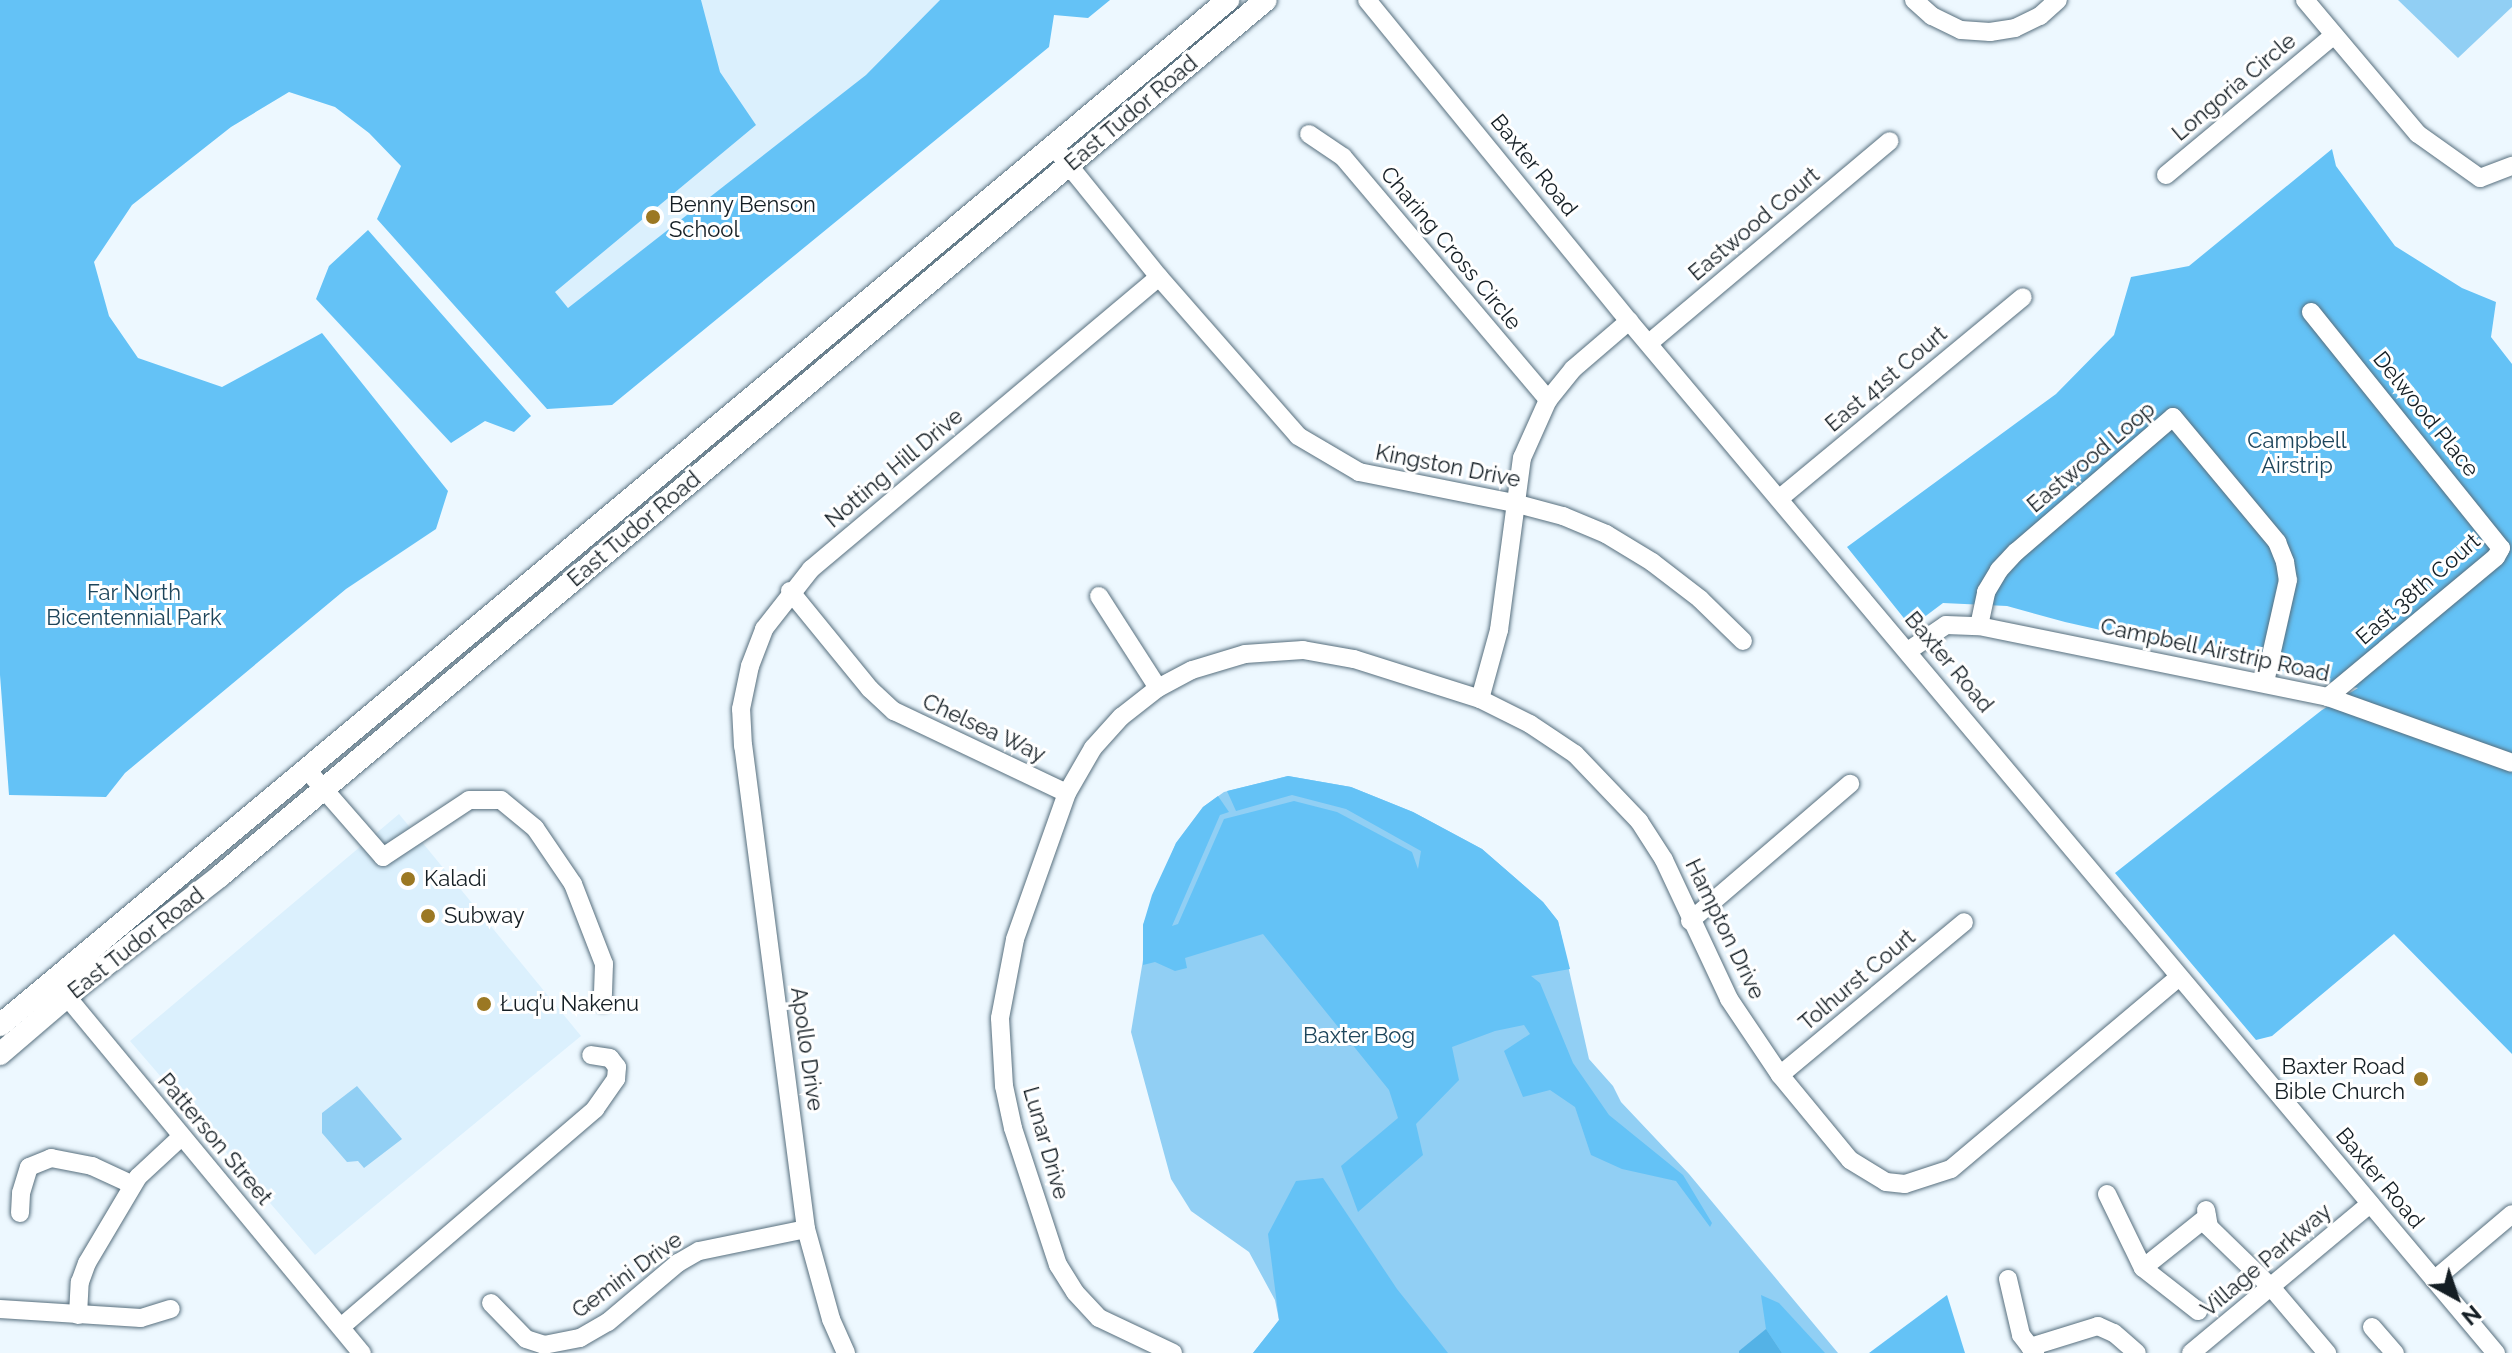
<!DOCTYPE html>
<meta charset="utf-8">
<style>
body{margin:0}
#map{position:relative;width:2512px;height:1353px;overflow:hidden;background:#edf8ff;font-family:Raleway,sans-serif}
div>[style]{position:absolute}
[style*='--x']{left:calc(var(--x)*1px);top:calc(var(--y)*1px);width:calc(var(--w)*1px);rotate:calc(var(--a)*1deg)}
.built>*{inset:0;background:#dbf0fd}
.green>*{inset:0;background:#91cff4}
.forest>*{inset:0;background:#64c2f6}
.water>*{inset:0;background:#54b2e6}
.roads{filter:drop-shadow(0 0 2px #576f7e) drop-shadow(0 0 2px #576f7e)}
.minor>*{height:18px;margin:-9px;padding:0 9px;transform-origin:9px;border-radius:9px;background:#fff}
.major>*{height:22px;margin:-11px;padding:0 11px;transform-origin:11px;border-radius:11px;background:#fff}
.dots>*{width:22px;height:22px;translate:-50% -50%;box-sizing:border-box;border:4px solid #fff;border-radius:50%}
span{translate:-50% -50%;white-space:nowrap;text-align:center;line-height:1.15;-webkit-text-stroke:6px #fff;paint-order:stroke}
.street-label{font-size:22px;color:#141e24}
.poi-label{font-size:22px;color:#141e24}
.left{translate:0 -50%;text-align:left}
.right{translate:-100% -50%;text-align:right}
.park-label{font-size:22px;color:#1d455b}
.north{position:absolute;left:2416px;top:1257px;width:80px;height:80px;-webkit-text-stroke:6px #fff;paint-order:stroke;rotate:140deg;font-size:22px;font-weight:700;line-height:32px;text-align:center;color:#141e24}
.north::after{content:'';display:block;margin:auto;width:28px;height:36px;background:#141e24;clip-path:polygon(50% 0,100% 100%,50% 72%,0 100%)}
</style>
<div id="map">
<div class="built">
<div style="clip-path:polygon(338px 0,1047px 0,626px 375px,318px 17px)"></div>
<div style="clip-path:polygon(399px 814px,581px 1036px,315px 1255px,130px 1041px)"></div>
</div>
<div class="green">
<div style="clip-path:polygon(2398px 0,2512px 0,2512px 7px,2458px 58px)"></div>
<div style="clip-path:polygon(1288px 776px,1351px 787px,1413px 812px,1482px 849px,1543px 902px,1558px 921px,1589px 1059px,1613px 1086px,1621px 1102px,1689px 1174px,1838px 1353px,1253px 1353px,1279px 1320px,1275px 1300px,1249px 1252px,1191px 1211px,1171px 1179px,1131px 1032px,1144px 954px,1143px 925px,1176px 843px,1203px 807px,1224px 792px)"></div>
<div style="clip-path:polygon(357px 1086px,402px 1139px,364px 1168px,358px 1161px,347px 1162px,322px 1133px,322px 1113px)"></div>
</div>
<div class="forest">
<div style="clip-path:polygon(0 0,701px 0,720px 72px,756px 125px,555px 292px,568px 308px,866px 75px,940px 0,1110px 0,1088px 18px,1054px 15px,1049px 47px,612px 405px,547px 409px,377px 219px,401px 166px,369px 133px,335px 107px,289px 92px,231px 127px,132px 205px,94px 262px,109px 316px,138px 358px,222px 387px,322px 333px,448px 491px,436px 529px,346px 589px,125px 773px,106px 797px,9px 795px,0 675px)"></div>
<div style="clip-path:polygon(2332px 149px,2336px 166px,2395px 246px,2462px 288px,2496px 302px,2491px 337px,2512px 364px,2512px 1054px,2394px 934px,2272px 1036px,2256px 1040px,2115px 873px,2322px 710px,2358px 688px,2065px 622px,2007px 606px,1943px 603px,1911px 627px,1847px 547px,2056px 394px,2114px 335px,2131px 277px,2189px 266px)"></div>
<div style="clip-path:polygon(368px 230px,531px 416px,514px 432px,485px 421px,451px 443px,316px 299px,329px 266px)"></div>
<div style="clip-path:polygon(1288px 776px,1351px 787px,1413px 812px,1482px 849px,1543px 902px,1558px 921px,1570px 969px,1531px 976px,1540px 983px,1573px 1063px,1609px 1115px,1683px 1175px,1712px 1223px,1710px 1227px,1676px 1181px,1622px 1169px,1591px 1155px,1575px 1107px,1550px 1090px,1523px 1097px,1504px 1051px,1530px 1034px,1524px 1025px,1495px 1031px,1452px 1047px,1459px 1080px,1416px 1124px,1423px 1155px,1358px 1212px,1341px 1166px,1398px 1118px,1389px 1090px,1263px 934px,1185px 958px,1187px 968px,1175px 971px,1155px 962px,1143px 965px,1143px 925px,1152px 895px,1176px 843px,1203px 807px,1218px 796px,1229px 812px,1220px 815px,1172px 926px,1178px 924px,1224px 819px,1294px 801px,1337px 812px,1412px 852px,1418px 869px,1421px 851px,1346px 809px,1292px 795px,1236px 811px,1227px 791px)"></div>
<div style="clip-path:polygon(1323px 1178px,1397px 1289px,1448px 1353px,1253px 1353px,1279px 1320px,1268px 1234px,1296px 1181px)"></div>
<div style="clip-path:polygon(1761px 1295px,1779px 1303px,1825px 1353px,1782px 1353px,1766px 1329px)"></div>
<div style="clip-path:polygon(1947px 1295px,1965px 1353px,1869px 1353px)"></div>
</div>
<div class="water">
<div style="clip-path:polygon(1766px 1329px,1782px 1353px,1739px 1353px,1739px 1351px)"></div>
</div>
<div class="roads">
<div class="minor">
<div style="--x:1367;--y:0;--w:414;--a:50.8"></div>
<div style="--x:1629;--y:321;--w:1348;--a:49.97"></div>
<div style="--x:1914;--y:0;--w:24;--a:42"></div>
<div style="--x:1932;--y:16;--w:32;--a:26"></div>
<div style="--x:1961;--y:30;--w:29;--a:4"></div>
<div style="--x:1990;--y:32;--w:25;--a:-9"></div>
<div style="--x:2015;--y:28;--w:28;--a:-26"></div>
<div style="--x:2040;--y:16;--w:24;--a:-42"></div>
<div style="--x:2305;--y:0;--w:175;--a:49.9"></div>
<div style="--x:2418;--y:134;--w:76;--a:35.4"></div>
<div style="--x:2480;--y:178;--w:34;--a:-21"></div>
<div style="--x:1309;--y:134;--w:41;--a:34.1"></div>
<div style="--x:1343;--y:157;--w:318;--a:49.8"></div>
<div style="--x:1054;--y:147;--w:167;--a:51.1"></div>
<div style="--x:1159;--y:277;--w:211;--a:48.8"></div>
<div style="--x:1298;--y:436;--w:71;--a:30.5"></div>
<div style="--x:1359;--y:472;--w:158;--a:11.3"></div>
<div style="--x:1514;--y:503;--w:51;--a:14.9"></div>
<div style="--x:1563;--y:516;--w:47;--a:22.7"></div>
<div style="--x:1606;--y:534;--w:54;--a:31.3"></div>
<div style="--x:1652;--y:562;--w:61;--a:37.6"></div>
<div style="--x:1700;--y:599;--w:60;--a:44.3"></div>
<div style="--x:2166;--y:175;--w:217;--a:-39.8"></div>
<div style="--x:2311;--y:312;--w:303;--a:51.2"></div>
<div style="--x:2501;--y:548;--w:10;--a:119"></div>
<div style="--x:2496;--y:557;--w:219;--a:140.2"></div>
<div style="--x:1649;--y:343;--w:314;--a:-40"></div>
<div style="--x:1780;--y:498;--w:315;--a:-39.6"></div>
<div style="--x:790;--y:591;--w:127;--a:50.8"></div>
<div style="--x:870;--y:689;--w:33;--a:43"></div>
<div style="--x:894;--y:711;--w:191;--a:25.4"></div>
<div style="--x:1099;--y:596;--w:109;--a:57.3"></div>
<div style="--x:1979;--y:626;--w:35;--a:-78"></div>
<div style="--x:1986;--y:592;--w:26;--a:-59"></div>
<div style="--x:1999;--y:570;--w:25;--a:-47"></div>
<div style="--x:2016;--y:552;--w:207;--a:-40.7"></div>
<div style="--x:2173;--y:417;--w:163;--a:50.2"></div>
<div style="--x:2277;--y:542;--w:22;--a:68"></div>
<div style="--x:2285;--y:562;--w:18;--a:81"></div>
<div style="--x:2288;--y:580;--w:105;--a:102.7"></div>
<div style="--x:1908;--y:651;--w:46;--a:-34.4"></div>
<div style="--x:1946;--y:625;--w:33;--a:2"></div>
<div style="--x:1979;--y:626;--w:356;--a:11.5"></div>
<div style="--x:2328;--y:697;--w:195;--a:19.7"></div>
<div style="--x:1480;--y:699;--w:72;--a:-74.6"></div>
<div style="--x:1499;--y:630;--w:174;--a:-82.4"></div>
<div style="--x:1522;--y:458;--w:64;--a:-65.9"></div>
<div style="--x:1548;--y:400;--w:40;--a:-51"></div>
<div style="--x:1573;--y:369;--w:74;--a:-40.6"></div>
<div style="--x:308;--y:771;--w:114;--a:48.9"></div>
<div style="--x:383;--y:857;--w:103;--a:-33.5"></div>
<div style="--x:469;--y:800;--w:32;--a:0"></div>
<div style="--x:501;--y:800;--w:44;--a:39.5"></div>
<div style="--x:535;--y:828;--w:68;--a:55.8"></div>
<div style="--x:573;--y:884;--w:86;--a:68.8"></div>
<div style="--x:604;--y:964;--w:38;--a:92"></div>
<div style="--x:1690;--y:921;--w:211;--a:-40.6"></div>
<div style="--x:58;--y:986;--w:477;--a:50.4"></div>
<div style="--x:1780;--y:1075;--w:239;--a:-39.7"></div>
<div style="--x:2107;--y:1194;--w:82;--a:64.1"></div>
<div style="--x:2143;--y:1268;--w:70;--a:38"></div>
<div style="--x:2206;--y:1210;--w:17;--a:80"></div>
<div style="--x:2209;--y:1227;--w:86;--a:44.1"></div>
<div style="--x:2271;--y:1287;--w:87;--a:49.7"></div>
<div style="--x:20;--y:1213;--w:20;--a:-87"></div>
<div style="--x:21;--y:1193;--w:27;--a:-73"></div>
<div style="--x:29;--y:1167;--w:24;--a:-22"></div>
<div style="--x:51;--y:1158;--w:42;--a:11"></div>
<div style="--x:92;--y:1166;--w:45;--a:24.9"></div>
<div style="--x:2143;--y:1268;--w:82;--a:-38.6"></div>
<div style="--x:2008;--y:1279;--w:57;--a:76.9"></div>
<div style="--x:2021;--y:1335;--w:23;--a:52"></div>
<div style="--x:2434;--y:1280;--w:102;--a:-40.2"></div>
<div style="--x:491;--y:1303;--w:50;--a:45.8"></div>
<div style="--x:526;--y:1339;--w:19;--a:18"></div>
<div style="--x:544;--y:1345;--w:37;--a:-11"></div>
<div style="--x:580;--y:1338;--w:32;--a:-30"></div>
<div style="--x:608;--y:1322;--w:92;--a:-40.1"></div>
<div style="--x:678;--y:1263;--w:24;--a:-30"></div>
<div style="--x:699;--y:1251;--w:109;--a:-11.6"></div>
<div style="--x:0;--y:1309;--w:141;--a:3.7"></div>
<div style="--x:141;--y:1318;--w:31;--a:-17"></div>
<div style="--x:78;--y:1315;--w:33;--a:-87"></div>
<div style="--x:80;--y:1282;--w:20;--a:-70"></div>
<div style="--x:87;--y:1263;--w:100;--a:-59.3"></div>
<div style="--x:138;--y:1177;--w:59;--a:-42.9"></div>
<div style="--x:341;--y:1327;--w:335;--a:-40.6"></div>
<div style="--x:595;--y:1109;--w:37;--a:-55"></div>
<div style="--x:616;--y:1079;--w:12;--a:-85"></div>
<div style="--x:617;--y:1067;--w:11;--a:-128"></div>
<div style="--x:610;--y:1058;--w:19;--a:-171"></div>
<div style="--x:2372;--y:1327;--w:35;--a:49"></div>
<div style="--x:2030;--y:1347;--w:71;--a:-17.2"></div>
<div style="--x:2098;--y:1326;--w:17;--a:24"></div>
<div style="--x:2114;--y:1333;--w:30;--a:41"></div>
<div style="--x:846;--y:1353;--w:37;--a:-114"></div>
<div style="--x:831;--y:1319;--w:93;--a:-105.5"></div>
<div style="--x:806;--y:1229;--w:487;--a:-97.4"></div>
<div style="--x:743;--y:746;--w:37;--a:-93"></div>
<div style="--x:741;--y:709;--w:44;--a:-78.2"></div>
<div style="--x:750;--y:666;--w:40;--a:-69"></div>
<div style="--x:764;--y:629;--w:76;--a:-51.9"></div>
<div style="--x:811;--y:569;--w:454;--a:-40"></div>
<div style="--x:1173;--y:1353;--w:82;--a:-154.7"></div>
<div style="--x:1099;--y:1318;--w:35;--a:-133"></div>
<div style="--x:1075;--y:1292;--w:32;--a:-122"></div>
<div style="--x:1058;--y:1265;--w:144;--a:-108.2"></div>
<div style="--x:1013;--y:1128;--w:43;--a:-102.1"></div>
<div style="--x:1004;--y:1086;--w:68;--a:-93.4"></div>
<div style="--x:1000;--y:1018;--w:80;--a:-79.2"></div>
<div style="--x:1015;--y:939;--w:155;--a:-70.4"></div>
<div style="--x:1067;--y:793;--w:52;--a:-60"></div>
<div style="--x:1093;--y:748;--w:42;--a:-47.9"></div>
<div style="--x:1121;--y:717;--w:47;--a:-38.1"></div>
<div style="--x:1158;--y:688;--w:38;--a:-28"></div>
<div style="--x:1192;--y:670;--w:55;--a:-16.8"></div>
<div style="--x:1245;--y:654;--w:58;--a:-3.9"></div>
<div style="--x:1303;--y:650;--w:52;--a:10"></div>
<div style="--x:1354;--y:659;--w:132;--a:17.6"></div>
<div style="--x:1480;--y:699;--w:56;--a:26.6"></div>
<div style="--x:1530;--y:724;--w:54;--a:33.7"></div>
<div style="--x:1575;--y:754;--w:93;--a:46.3"></div>
<div style="--x:1639;--y:821;--w:46;--a:57.3"></div>
<div style="--x:1664;--y:860;--w:153;--a:64.9"></div>
<div style="--x:1729;--y:999;--w:92;--a:56.1"></div>
<div style="--x:1780;--y:1075;--w:110;--a:50.5"></div>
<div style="--x:1850;--y:1160;--w:42;--a:31.4"></div>
<div style="--x:1886;--y:1182;--w:19;--a:6"></div>
<div style="--x:1905;--y:1184;--w:48;--a:-18.1"></div>
<div style="--x:1951;--y:1169;--w:298;--a:-40.1"></div>
<div style="--x:2191;--y:1353;--w:233;--a:-39.8"></div>
</div>
<div class="major">
<div style="--x:0;--y:1025;--w:1600;--a:-39.85"></div>
<div style="--x:0;--y:1054;--w:111;--a:-40.6"></div>
<div style="--x:84;--y:982;--w:172;--a:-37.9"></div>
<div style="--x:220;--y:876;--w:1364;--a:-39.95"></div>
</div>
</div>
<div class="dots">
<div style="left:653px;top:217px;background:#9b7823"></div>
<div style="left:408px;top:879px;background:#9b7823"></div>
<div style="left:428px;top:916px;background:#9b7823"></div>
<div style="left:484px;top:1004px;background:#9b7823"></div>
<div style="left:2421px;top:1079px;background:#9b7823"></div>
</div>
<div class="street-label">
<span style="left:2234px;top:87px;rotate:-40deg">Longoria Circle</span>
<span style="left:1131px;top:113px;rotate:-40deg">East Tudor Road</span>
<span style="left:1534px;top:165px;rotate:51deg">Baxter Road</span>
<span style="left:1754px;top:224px;rotate:-40deg">Eastwood Court</span>
<span style="left:1451px;top:248px;rotate:50deg">Charing Cross Circle</span>
<span style="left:1886px;top:379px;rotate:-40deg">East 41st Court</span>
<span style="left:2426px;top:414px;rotate:51deg">Delwood Place</span>
<span style="left:2091px;top:457px;rotate:-40deg">Eastwood Loop</span>
<span style="left:1448px;top:466px;rotate:11deg">Kingston Drive</span>
<span style="left:894px;top:468px;rotate:-40deg">Notting Hill Drive</span>
<span style="left:634px;top:529px;rotate:-40deg">East Tudor Road</span>
<span style="left:2418px;top:589px;rotate:-41deg">East 38th Court</span>
<span style="left:2215px;top:650px;rotate:12deg">Campbell Airstrip Road</span>
<span style="left:1949px;top:662px;rotate:50deg">Baxter Road</span>
<span style="left:984px;top:728px;rotate:25deg">Chelsea Way</span>
<span style="left:1725px;top:929px;rotate:64deg">Hampton Drive</span>
<span style="left:136px;top:943px;rotate:-38deg">East Tudor Road</span>
<span style="left:1857px;top:980px;rotate:-40deg">Tolhurst Court</span>
<span style="left:807px;top:1049px;rotate:82deg">Apollo Drive</span>
<span style="left:215px;top:1139px;rotate:50deg">Patterson Street</span>
<span style="left:1046px;top:1143px;rotate:74deg">Lunar Drive</span>
<span style="left:2380px;top:1178px;rotate:50deg">Baxter Road</span>
<span style="left:2266px;top:1260px;rotate:-40deg">Village Parkway</span>
<span style="left:627px;top:1275px;rotate:-36deg">Gemini Drive</span>
</div>
<div class="poi-label">
<span class="left" style="left:669px;top:217px">Benny Benson<br>School</span>
<span class="left" style="left:424px;top:879px">Kaladi</span>
<span class="left" style="left:444px;top:916px">Subway</span>
<span class="left" style="left:500px;top:1004px">Łuq’u Nakenu</span>
<span class="right" style="left:2405px;top:1079px">Baxter Road<br>Bible Church</span>
</div>
<div class="park-label">
<span style="left:2297px;top:453px">Campbell<br>Airstrip</span>
<span style="left:134px;top:605px">Far North<br>Bicentennial Park</span>
<span style="left:1359px;top:1036px">Baxter Bog</span>
</div>
<div class="north">N</div>
</div>
